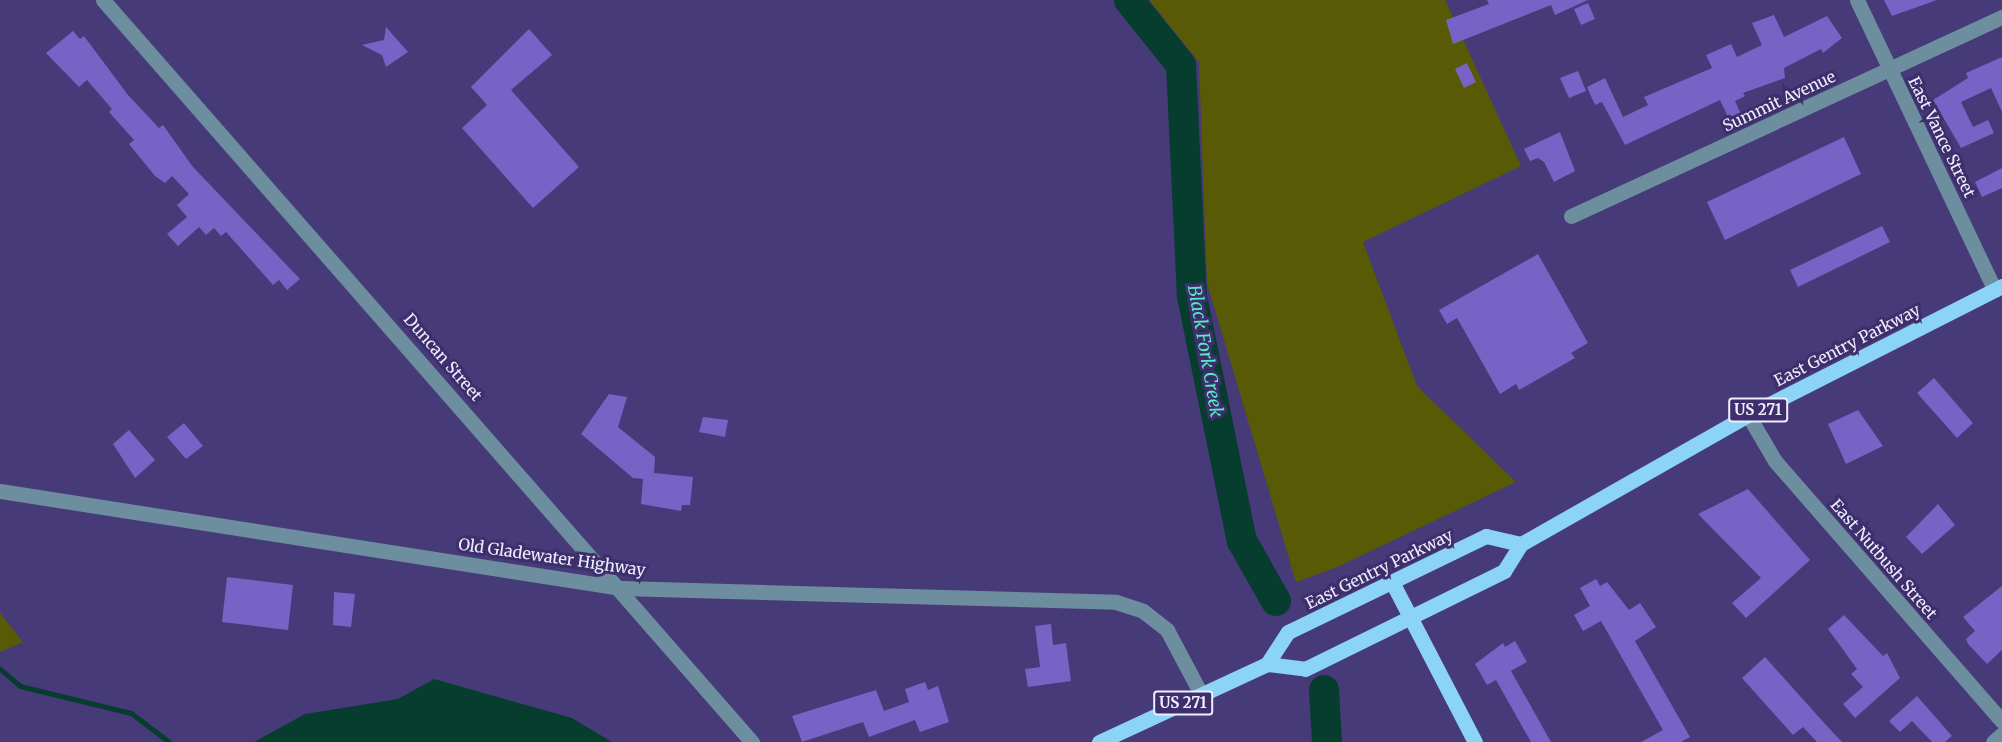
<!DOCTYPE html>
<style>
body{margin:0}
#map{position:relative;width:2002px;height:742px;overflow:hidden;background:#473a78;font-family:Merriweather,serif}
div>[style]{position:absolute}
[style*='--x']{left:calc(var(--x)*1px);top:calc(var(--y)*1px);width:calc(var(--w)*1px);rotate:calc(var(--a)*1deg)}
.green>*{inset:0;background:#595a06}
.water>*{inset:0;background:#073d2f}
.stream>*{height:5px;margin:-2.5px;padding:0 2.5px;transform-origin:2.5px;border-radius:2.5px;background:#073d2f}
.river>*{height:30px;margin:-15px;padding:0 15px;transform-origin:15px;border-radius:15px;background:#073d2f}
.building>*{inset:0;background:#7762c5}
.minor>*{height:15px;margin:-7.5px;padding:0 7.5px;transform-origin:7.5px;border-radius:7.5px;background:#6c8e9f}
.major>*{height:15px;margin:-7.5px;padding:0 7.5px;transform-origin:7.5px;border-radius:7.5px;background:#8cd4f7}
span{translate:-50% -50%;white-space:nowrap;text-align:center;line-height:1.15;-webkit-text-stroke:6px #3d2f6c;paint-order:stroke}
.shield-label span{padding:2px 4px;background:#3d2f6c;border:2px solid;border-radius:4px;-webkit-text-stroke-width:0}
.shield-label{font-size:15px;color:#f0eefe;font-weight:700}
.street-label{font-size:16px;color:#f0eefe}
.water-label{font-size:18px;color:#56eec3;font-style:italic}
</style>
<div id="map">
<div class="green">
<div style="clip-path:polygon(1149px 0,1445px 0,1521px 166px,1363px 242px,1417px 386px,1516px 482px,1335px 568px,1296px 582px,1207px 283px,1199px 62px)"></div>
<div style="clip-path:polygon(0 613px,23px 642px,0 652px)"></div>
</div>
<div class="water">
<div style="clip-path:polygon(434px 679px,572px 718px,612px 742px,254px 742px,305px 714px,398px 699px)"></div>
</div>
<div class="stream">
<div style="--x:0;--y:669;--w:26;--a:40"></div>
<div style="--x:20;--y:686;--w:114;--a:13.7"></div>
<div style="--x:131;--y:713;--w:48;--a:37.3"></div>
</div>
<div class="river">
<div style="--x:1129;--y:0;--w:83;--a:51.3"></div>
<div style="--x:1181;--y:65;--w:231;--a:87.3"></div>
<div style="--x:1192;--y:296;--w:250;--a:78.5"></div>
<div style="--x:1242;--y:541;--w:69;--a:60.5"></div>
<div style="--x:1324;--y:690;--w:52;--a:86.7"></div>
</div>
<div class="building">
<div style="clip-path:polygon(1487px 0,1588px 0,1555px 15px,1551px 5px,1453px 44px,1446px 20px,1489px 4px)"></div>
<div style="clip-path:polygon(1884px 0,1937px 0,1892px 16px)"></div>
<div style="clip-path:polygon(1588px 3px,1595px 19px,1581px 25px,1574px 9px)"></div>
<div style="clip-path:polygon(1774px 15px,1784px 37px,1827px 16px,1842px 38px,1823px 53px,1821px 49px,1784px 68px,1785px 78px,1743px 93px,1745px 96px,1735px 101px,1741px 114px,1729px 119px,1720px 100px,1625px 145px,1602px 102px,1595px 105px,1587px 87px,1605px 78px,1623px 117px,1648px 105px,1644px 97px,1712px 68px,1706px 55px,1731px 44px,1737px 57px,1762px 45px,1752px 23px)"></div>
<div style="clip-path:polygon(386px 27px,408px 52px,386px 67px,382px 55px,362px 45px,384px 40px)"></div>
<div style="clip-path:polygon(529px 29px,552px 55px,511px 90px,579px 167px,533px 208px,462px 128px,487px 105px,471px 87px)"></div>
<div style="clip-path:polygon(73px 31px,80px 39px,84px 36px,128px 95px,159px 128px,163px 125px,193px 167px,300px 279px,287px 290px,279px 280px,273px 285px,226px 232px,221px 236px,214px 228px,206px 235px,199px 227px,178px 246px,167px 234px,187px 217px,177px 205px,189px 194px,172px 176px,165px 183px,155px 176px,129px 144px,134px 140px,109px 112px,112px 109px,87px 80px,79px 87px,46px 53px)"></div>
<div style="clip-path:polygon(2002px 57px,2002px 112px,1991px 88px,1961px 102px,1973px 127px,1988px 120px,1994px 133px,1961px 148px,1933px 100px,1968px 78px,1966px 73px)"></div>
<div style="clip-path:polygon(1467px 63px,1476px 82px,1464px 88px,1455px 69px)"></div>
<div style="clip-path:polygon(1578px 71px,1586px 91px,1569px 98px,1560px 78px)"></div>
<div style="clip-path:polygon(1560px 132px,1575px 171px,1554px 182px,1544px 162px,1538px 158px,1530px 161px,1524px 149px)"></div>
<div style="clip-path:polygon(1844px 137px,1861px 174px,1725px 240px,1707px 202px)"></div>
<div style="clip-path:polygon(2002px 168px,2002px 188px,1982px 197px,1975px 182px)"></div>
<div style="clip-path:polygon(1882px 226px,1890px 242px,1798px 287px,1790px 270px)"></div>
<div style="clip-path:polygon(1538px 254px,1588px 343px,1571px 353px,1575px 358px,1519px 390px,1516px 384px,1500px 394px,1457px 318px,1447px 324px,1439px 310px)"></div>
<div style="clip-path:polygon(1934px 378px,1973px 423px,1957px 438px,1917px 393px)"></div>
<div style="clip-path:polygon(609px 394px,627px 397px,618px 427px,655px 457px,654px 473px,693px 477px,690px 505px,682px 505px,681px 511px,641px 504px,643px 479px,633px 478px,581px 434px)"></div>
<div style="clip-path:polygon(1858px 410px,1883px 446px,1846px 464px,1828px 424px)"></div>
<div style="clip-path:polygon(703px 417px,728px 420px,725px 437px,699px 432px)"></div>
<div style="clip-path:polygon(184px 423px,203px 446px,186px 459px,167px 437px)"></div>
<div style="clip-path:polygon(129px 430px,155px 460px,135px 478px,113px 444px)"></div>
<div style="clip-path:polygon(1748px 489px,1810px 560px,1746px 618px,1732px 603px,1761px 578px,1698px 514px)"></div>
<div style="clip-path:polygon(1938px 504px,1955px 525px,1922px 554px,1906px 537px)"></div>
<div style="clip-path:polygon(227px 577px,293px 585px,288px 630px,222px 622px)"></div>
<div style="clip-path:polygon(1596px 579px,1600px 586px,1607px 582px,1629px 610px,1640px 603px,1656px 627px,1635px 641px,1690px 737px,1681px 742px,1641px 742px,1663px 730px,1601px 621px,1583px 631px,1574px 615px,1590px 606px,1580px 588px)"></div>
<div style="clip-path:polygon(2002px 586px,2002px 650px,1987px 664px,1968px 644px,1966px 639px,1975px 631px,1963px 617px)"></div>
<div style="clip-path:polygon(334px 592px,355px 594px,351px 627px,333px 625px)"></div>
<div style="clip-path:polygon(1844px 615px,1883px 656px,1887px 653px,1900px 678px,1855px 718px,1843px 704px,1863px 687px,1851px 674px,1857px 669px,1828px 629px)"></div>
<div style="clip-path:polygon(1051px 624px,1053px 645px,1066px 643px,1071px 681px,1028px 687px,1025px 669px,1040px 667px,1035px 626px)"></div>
<div style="clip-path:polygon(1515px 641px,1527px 662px,1511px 671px,1551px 742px,1531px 742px,1496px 680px,1487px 685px,1475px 664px,1503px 643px,1505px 647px)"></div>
<div style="clip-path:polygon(1765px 657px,1826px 725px,1842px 742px,1817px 742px,1803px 727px,1793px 735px,1742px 678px)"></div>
<div style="clip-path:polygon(925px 682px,928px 690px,938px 686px,949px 722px,920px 732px,915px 720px,869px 737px,863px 722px,802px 742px,792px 716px,876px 690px,884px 711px,909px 702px,905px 689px)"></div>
<div style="clip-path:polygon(1917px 696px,1952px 736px,1945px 742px,1932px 742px,1912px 721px,1900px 732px,1889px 721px)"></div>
</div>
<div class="minor">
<div style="--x:103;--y:0;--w:986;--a:48.83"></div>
<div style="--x:1857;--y:0;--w:321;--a:64.6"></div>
<div style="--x:1571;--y:216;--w:475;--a:-24.8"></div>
<div style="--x:1748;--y:415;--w:53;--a:59.6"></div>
<div style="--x:1775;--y:461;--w:345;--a:48.9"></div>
<div style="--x:0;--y:491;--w:629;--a:8.88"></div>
<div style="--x:621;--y:588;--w:495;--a:1.6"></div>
<div style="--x:1116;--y:602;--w:28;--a:18"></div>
<div style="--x:1143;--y:611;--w:31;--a:38"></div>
<div style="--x:1167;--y:630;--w:72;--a:62"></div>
<div style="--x:1993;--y:742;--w:12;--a:-42"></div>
</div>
<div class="major">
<div style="--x:1392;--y:582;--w:180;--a:62.6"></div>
<div style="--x:1267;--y:664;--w:38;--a:7"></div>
<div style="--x:1305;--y:669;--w:222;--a:-26.2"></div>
<div style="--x:1504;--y:571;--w:32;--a:-58"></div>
<div style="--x:1521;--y:544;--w:261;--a:-29.6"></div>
<div style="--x:1748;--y:415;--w:285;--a:-26.9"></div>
<div style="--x:1099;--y:742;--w:185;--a:-24.9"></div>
<div style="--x:1267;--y:664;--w:38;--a:-57"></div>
<div style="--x:1288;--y:632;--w:220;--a:-25.9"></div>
<div style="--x:1486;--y:536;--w:36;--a:13"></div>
</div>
<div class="shield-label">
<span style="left:1758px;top:410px">US 271</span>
<span style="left:1183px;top:703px">US 271</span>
</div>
<div class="street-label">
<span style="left:1779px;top:101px;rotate:-25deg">Summit Avenue</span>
<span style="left:1942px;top:137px;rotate:64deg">East Vance Street</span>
<span style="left:1847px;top:345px;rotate:-27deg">East Gentry Parkway</span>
<span style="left:443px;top:357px;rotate:49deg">Duncan Street</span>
<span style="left:552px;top:557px;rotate:8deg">Old Gladewater Highway</span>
<span style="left:1884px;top:559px;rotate:49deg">East Nutbush Street</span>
<span style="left:1379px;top:569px;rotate:-26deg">East Gentry Parkway</span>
</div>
<div class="water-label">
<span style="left:1205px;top:351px;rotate:80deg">Black Fork Creek</span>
</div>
</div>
